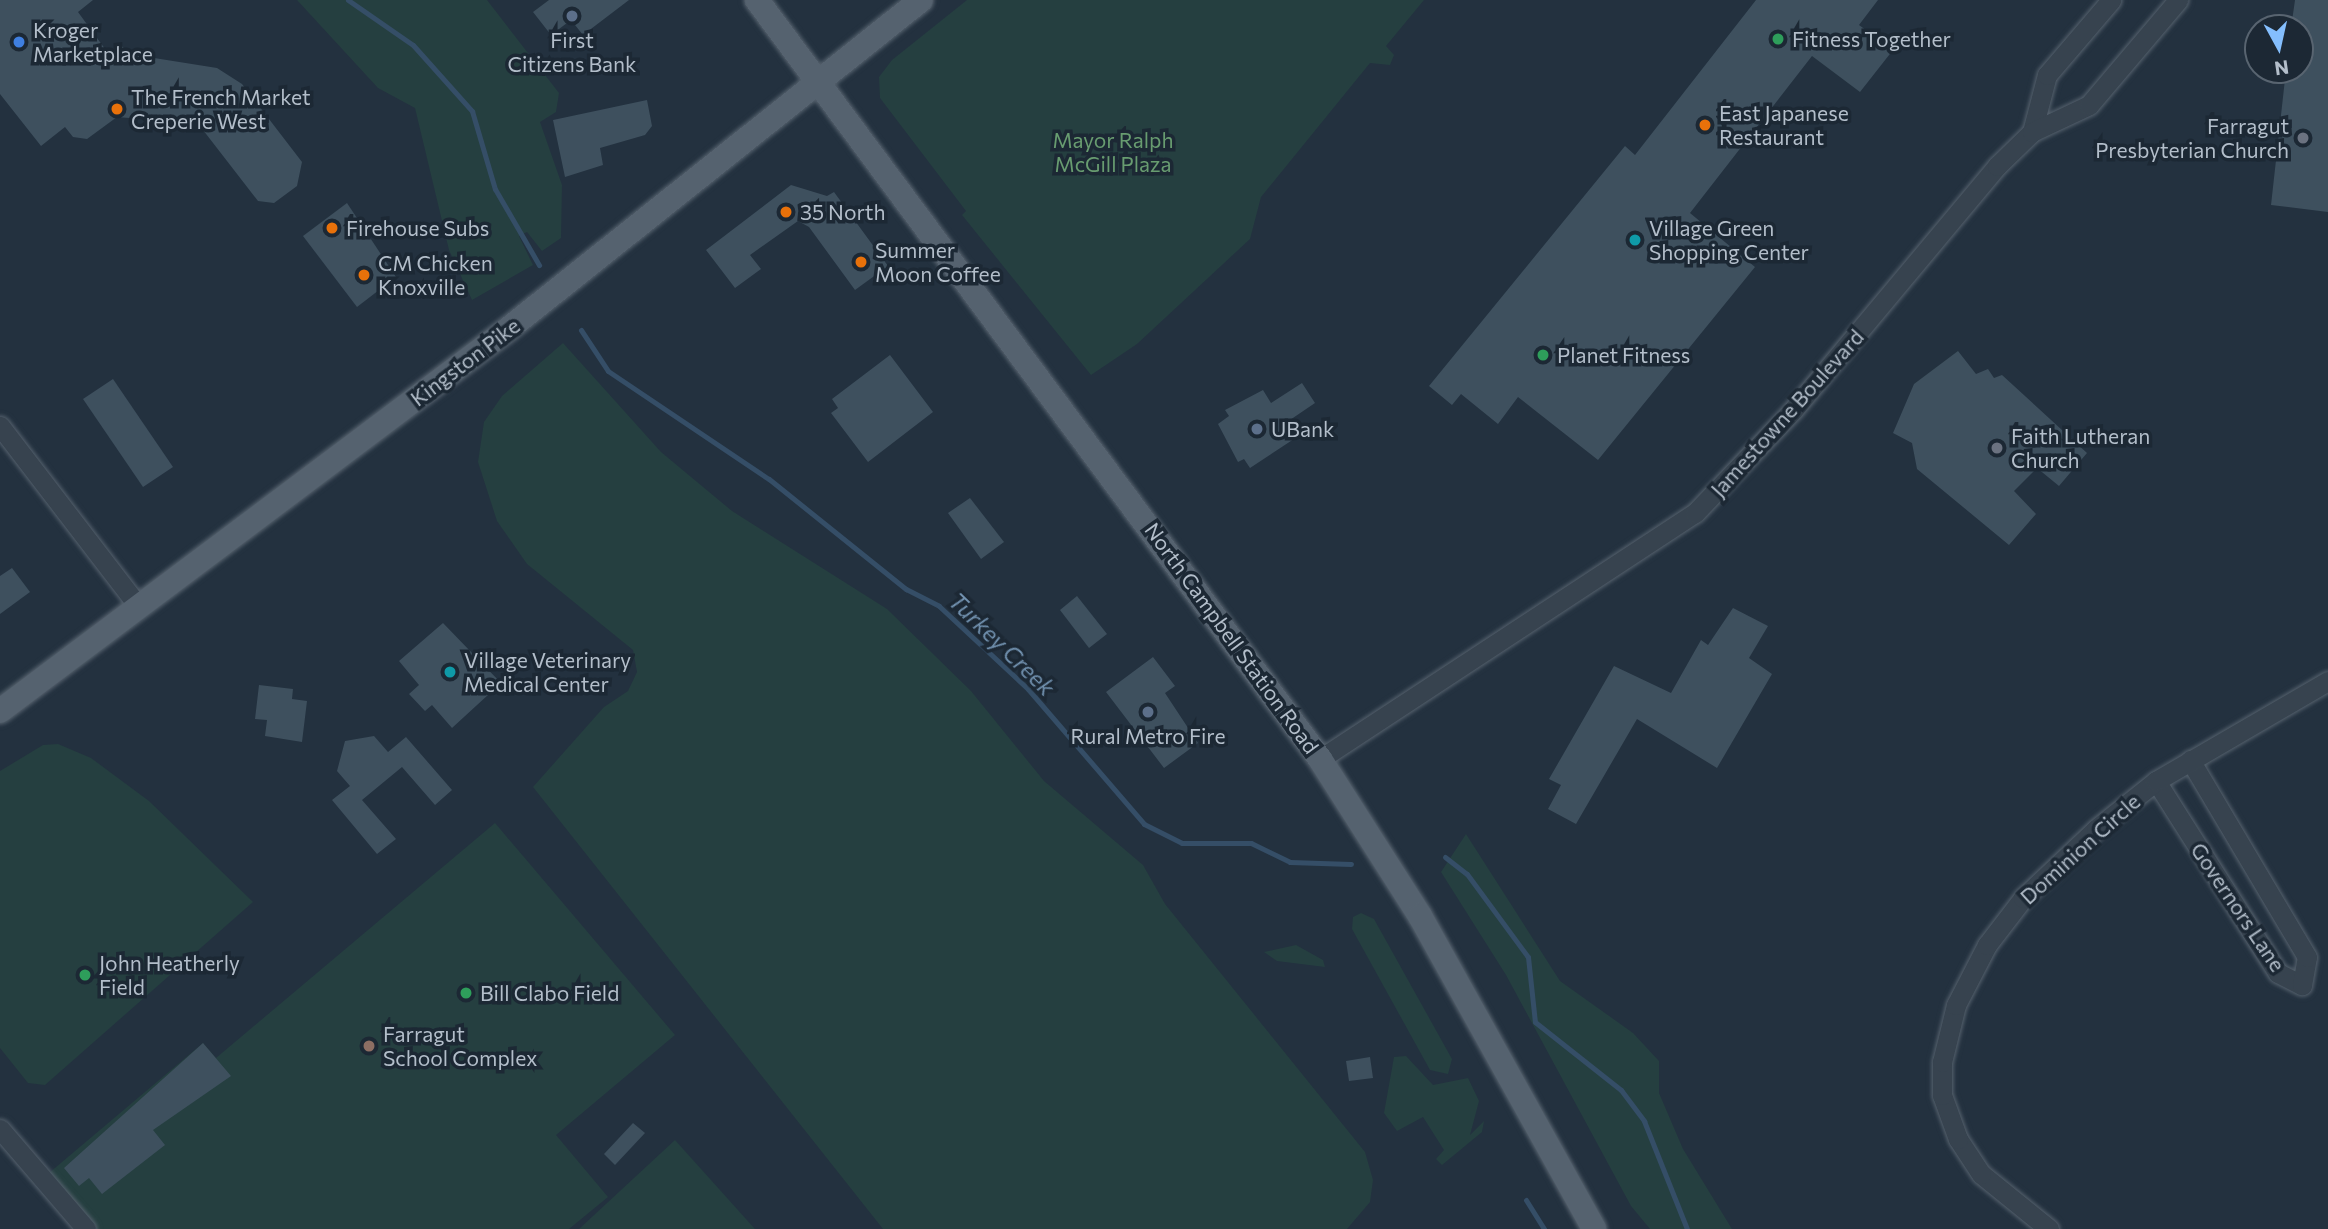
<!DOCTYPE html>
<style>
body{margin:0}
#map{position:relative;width:2328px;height:1229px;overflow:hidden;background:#23313f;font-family:Commissioner,sans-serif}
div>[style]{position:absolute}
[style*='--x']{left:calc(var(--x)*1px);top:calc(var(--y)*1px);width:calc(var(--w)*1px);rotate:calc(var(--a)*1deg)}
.green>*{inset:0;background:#253f40}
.stream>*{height:5px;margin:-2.5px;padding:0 2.5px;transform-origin:2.5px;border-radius:2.5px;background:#354e67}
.building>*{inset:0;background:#3e505e}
.roads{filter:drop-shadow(0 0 2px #55616d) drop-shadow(0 0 2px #55616d)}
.minor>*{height:19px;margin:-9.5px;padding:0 9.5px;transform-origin:9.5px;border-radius:9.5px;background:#37434f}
.major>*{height:24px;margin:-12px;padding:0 12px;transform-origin:12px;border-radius:12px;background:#55626f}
.dots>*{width:19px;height:19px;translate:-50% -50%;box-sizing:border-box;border:4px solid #1c2834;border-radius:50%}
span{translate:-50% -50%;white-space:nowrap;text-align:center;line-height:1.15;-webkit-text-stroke:7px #1c2834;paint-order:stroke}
.poi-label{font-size:21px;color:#b3beca}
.left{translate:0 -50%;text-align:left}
.right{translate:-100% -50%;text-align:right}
.park-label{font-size:21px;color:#689c70}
.street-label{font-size:21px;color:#b3beca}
.water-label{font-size:23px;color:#7191af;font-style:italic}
.north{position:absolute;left:2244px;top:14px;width:70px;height:70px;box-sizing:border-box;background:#1c2834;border:2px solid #586470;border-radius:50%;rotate:172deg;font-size:19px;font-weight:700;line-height:28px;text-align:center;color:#b3beca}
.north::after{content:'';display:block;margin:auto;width:24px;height:32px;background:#84befd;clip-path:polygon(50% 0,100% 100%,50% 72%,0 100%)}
</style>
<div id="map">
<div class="green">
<div style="clip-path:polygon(297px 0,487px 0,559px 93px,556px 112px,540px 122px,562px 185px,561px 238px,542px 251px,527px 232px,519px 236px,533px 265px,472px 300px,449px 250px,415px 108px,378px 88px)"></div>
<div style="clip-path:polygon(967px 0,1424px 0,1386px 46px,1394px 55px,1390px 65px,1370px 63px,1261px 197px,1250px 239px,1137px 344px,1091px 375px,962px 215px,966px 211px,880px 98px,879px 77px,892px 60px)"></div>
<div style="clip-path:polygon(563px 343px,661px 452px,732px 511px,887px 609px,971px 691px,1044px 781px,1143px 865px,1165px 904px,1365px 1152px,1373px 1180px,1370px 1202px,1347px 1229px,883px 1229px,533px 787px,604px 707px,628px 691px,637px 672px,633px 650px,527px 564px,497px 521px,478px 462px,484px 422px,502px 396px)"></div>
<div style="clip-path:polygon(58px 744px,91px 758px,149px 801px,253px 902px,45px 1085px,28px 1083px,0 1048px,0 771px,43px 745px)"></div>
<div style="clip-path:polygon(495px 823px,675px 1035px,556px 1135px,608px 1197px,569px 1229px,97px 1229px,49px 1173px,203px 1043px,216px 1058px)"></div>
<div style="clip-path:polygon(1466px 834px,1560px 981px,1633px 1033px,1659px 1061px,1659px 1093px,1683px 1149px,1732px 1229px,1650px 1229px,1631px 1206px,1506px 975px,1441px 872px)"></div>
<div style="clip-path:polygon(1361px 913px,1374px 919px,1452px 1059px,1448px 1074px,1430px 1070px,1352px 929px,1353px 917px)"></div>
<div style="clip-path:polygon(1296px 945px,1323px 960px,1325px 967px,1277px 961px,1264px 952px)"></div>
<div style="clip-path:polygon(1406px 1056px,1433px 1085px,1468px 1078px,1479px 1101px,1470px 1135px,1484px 1121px,1482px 1132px,1442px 1165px,1436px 1159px,1444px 1150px,1423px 1117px,1397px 1131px,1384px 1113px,1394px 1057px)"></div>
<div style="clip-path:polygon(675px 1140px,755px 1229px,579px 1229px)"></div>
</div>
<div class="stream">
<div style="--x:348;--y:0;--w:79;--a:34.7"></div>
<div style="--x:413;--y:45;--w:89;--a:48.2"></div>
<div style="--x:472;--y:111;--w:81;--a:73.6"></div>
<div style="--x:495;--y:189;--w:88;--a:59.9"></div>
<div style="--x:581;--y:330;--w:49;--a:56.6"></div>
<div style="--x:608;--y:371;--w:194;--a:33.9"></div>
<div style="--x:769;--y:479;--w:176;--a:38.8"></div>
<div style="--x:906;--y:589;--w:37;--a:27"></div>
<div style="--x:939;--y:606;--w:122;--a:43"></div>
<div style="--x:1028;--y:689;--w:178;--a:49.3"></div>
<div style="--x:1144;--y:824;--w:42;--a:26.6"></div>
<div style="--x:1182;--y:843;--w:69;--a:0"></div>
<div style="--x:1251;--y:843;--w:43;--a:26"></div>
<div style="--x:1290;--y:862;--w:61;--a:1.9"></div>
<div style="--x:1445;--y:857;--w:28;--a:38"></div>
<div style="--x:1467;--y:874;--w:103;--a:53.7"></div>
<div style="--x:1528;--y:957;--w:65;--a:83.9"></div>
<div style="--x:1535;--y:1022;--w:110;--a:38.3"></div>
<div style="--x:1621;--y:1090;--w:39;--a:53"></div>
<div style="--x:1644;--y:1121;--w:116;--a:68.3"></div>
<div style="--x:1526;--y:1200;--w:34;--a:58"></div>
</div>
<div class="building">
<div style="clip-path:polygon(0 0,93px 0,78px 12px,108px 53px,120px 44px,129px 54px,217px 68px,242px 84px,302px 162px,297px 186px,274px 203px,258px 201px,203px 130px,179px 127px,179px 122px,117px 117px,87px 139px,73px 137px,65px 127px,41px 146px,0 94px)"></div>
<div style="clip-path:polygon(549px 0,629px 0,583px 35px,571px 20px,551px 35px,533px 12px)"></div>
<div style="clip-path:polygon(1756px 0,1878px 0,1859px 25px,1893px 50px,1860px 92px,1812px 56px,1690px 213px,1755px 267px,1598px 460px,1518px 397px,1498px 424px,1461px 394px,1452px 405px,1429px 386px,1625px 146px,1635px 155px)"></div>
<div style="clip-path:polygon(2295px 0,2328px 0,2328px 212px,2271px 205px,2286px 70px,2300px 70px,2300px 28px,2291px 28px)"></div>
<div style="clip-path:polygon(647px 100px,652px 126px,645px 135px,600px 148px,603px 165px,565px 177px,553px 120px)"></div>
<div style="clip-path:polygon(791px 185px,827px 196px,834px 192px,888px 266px,855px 290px,809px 227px,798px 221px,750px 255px,761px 269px,735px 288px,706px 250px)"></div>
<div style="clip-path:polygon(347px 203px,396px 277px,357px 307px,303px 236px)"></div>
<div style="clip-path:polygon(1958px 351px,1976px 374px,1988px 369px,1994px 378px,2002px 375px,2087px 453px,2059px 486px,2037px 468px,2014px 491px,2036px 514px,2009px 545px,1917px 469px,1912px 443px,1893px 433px,1914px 384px)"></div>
<div style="clip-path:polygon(890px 355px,933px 412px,868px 462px,831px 413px,838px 408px,832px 399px)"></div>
<div style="clip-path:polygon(113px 379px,173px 467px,143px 487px,83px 399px)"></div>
<div style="clip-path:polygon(1302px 383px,1315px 403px,1287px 422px,1297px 437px,1250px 468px,1244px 459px,1238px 462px,1218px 424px,1229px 416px,1225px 410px,1263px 390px,1271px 403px)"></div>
<div style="clip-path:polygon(970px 498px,1004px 542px,981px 559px,948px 513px)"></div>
<div style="clip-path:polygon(12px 568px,30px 592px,0 614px,0 576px)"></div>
<div style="clip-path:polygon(1077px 596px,1107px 634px,1089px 648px,1060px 610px)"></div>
<div style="clip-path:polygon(1733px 608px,1768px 626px,1749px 658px,1772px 674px,1717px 768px,1637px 719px,1576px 824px,1548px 809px,1561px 785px,1549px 779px,1614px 666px,1671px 693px,1701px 640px,1708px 645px)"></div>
<div style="clip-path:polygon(443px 623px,501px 683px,452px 728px,432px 705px,425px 711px,409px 694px,419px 685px,399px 661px)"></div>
<div style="clip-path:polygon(1153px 657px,1175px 686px,1165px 693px,1198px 743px,1164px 768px,1106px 692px)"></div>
<div style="clip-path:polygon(259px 685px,293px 689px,292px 699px,307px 701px,302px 742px,265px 736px,267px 720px,255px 719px)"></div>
<div style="clip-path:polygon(374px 736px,388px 752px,406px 737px,452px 790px,435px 805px,402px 767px,362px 800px,396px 839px,377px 854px,332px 800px,350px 786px,337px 771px,345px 741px)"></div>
<div style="clip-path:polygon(203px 1043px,231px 1076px,153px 1130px,165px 1145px,102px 1194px,89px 1178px,79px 1186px,64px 1168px)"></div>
<div style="clip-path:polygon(1370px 1057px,1373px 1078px,1349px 1081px,1346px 1061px)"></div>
<div style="clip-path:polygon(633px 1123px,645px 1133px,615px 1165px,604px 1154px)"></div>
</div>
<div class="roads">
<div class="minor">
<div style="--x:2032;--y:132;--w:59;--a:-75.3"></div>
<div style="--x:2047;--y:75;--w:99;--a:-49.5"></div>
<div style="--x:0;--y:426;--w:227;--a:52.5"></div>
<div style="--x:1320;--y:759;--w:448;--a:-33.3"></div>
<div style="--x:1695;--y:513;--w:142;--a:-46.4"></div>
<div style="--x:1793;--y:410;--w:318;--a:-50.1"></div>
<div style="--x:1997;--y:166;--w:49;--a:-44.2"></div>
<div style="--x:2032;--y:132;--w:63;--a:-25.3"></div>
<div style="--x:2089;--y:105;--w:138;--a:-49.7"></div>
<div style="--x:2156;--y:781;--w:227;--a:57.6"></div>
<div style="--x:2278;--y:973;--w:27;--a:27"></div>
<div style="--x:2302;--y:985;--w:28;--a:-80"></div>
<div style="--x:2307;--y:957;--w:229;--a:-120.7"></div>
<div style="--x:0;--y:1129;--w:132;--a:49.3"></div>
<div style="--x:2049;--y:1229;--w:87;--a:-141"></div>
<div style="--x:1981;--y:1174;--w:42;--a:-123.3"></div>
<div style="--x:1958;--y:1139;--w:47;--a:-110"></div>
<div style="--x:1942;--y:1095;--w:33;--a:-90"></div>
<div style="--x:1942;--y:1062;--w:59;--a:-76.2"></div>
<div style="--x:1956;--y:1005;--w:68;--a:-62.7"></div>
<div style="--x:1987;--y:945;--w:59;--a:-52.5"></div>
<div style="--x:2023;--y:898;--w:100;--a:-43.4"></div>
<div style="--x:2096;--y:829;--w:77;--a:-38.7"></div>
<div style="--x:2156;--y:781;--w:199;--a:-30.2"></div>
</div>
<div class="major">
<div style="--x:757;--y:0;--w:945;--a:53.43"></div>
<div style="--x:1320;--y:759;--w:186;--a:57.5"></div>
<div style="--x:1420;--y:916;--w:358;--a:60.9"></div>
<div style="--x:0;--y:711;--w:634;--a:-36.92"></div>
<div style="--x:507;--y:330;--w:529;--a:-38.56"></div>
</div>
</div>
<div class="dots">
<div style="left:572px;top:16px;background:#5c6f8a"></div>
<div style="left:1778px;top:39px;background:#2e9e5b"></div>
<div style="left:19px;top:42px;background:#3f7fe0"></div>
<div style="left:117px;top:109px;background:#e8710a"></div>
<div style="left:1705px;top:125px;background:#e8710a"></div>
<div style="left:2303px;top:138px;background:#6b7280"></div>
<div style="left:786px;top:212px;background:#e8710a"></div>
<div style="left:332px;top:228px;background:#e8710a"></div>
<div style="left:1635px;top:240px;background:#0f9aa8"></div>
<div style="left:861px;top:262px;background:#e8710a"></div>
<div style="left:364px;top:275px;background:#e8710a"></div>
<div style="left:1543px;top:355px;background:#2e9e5b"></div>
<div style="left:1257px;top:429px;background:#5c6f8a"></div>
<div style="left:1997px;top:448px;background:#6b7280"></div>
<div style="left:450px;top:672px;background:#0f9aa8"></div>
<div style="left:1148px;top:712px;background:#5c6f8a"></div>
<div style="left:85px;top:975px;background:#2e9e5b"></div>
<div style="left:466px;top:993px;background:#2e9e5b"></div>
<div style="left:369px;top:1046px;background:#8d6e63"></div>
</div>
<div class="poi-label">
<span class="left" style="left:33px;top:42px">Kroger<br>Marketplace</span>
<span class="left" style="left:1792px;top:39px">Fitness Together</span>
<span style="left:572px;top:52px">First<br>Citizens Bank</span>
<span class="left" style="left:131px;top:109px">The French Market<br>Creperie West</span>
<span class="left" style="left:1719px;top:125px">East Japanese<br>Restaurant</span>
<span class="right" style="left:2289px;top:138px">Farragut<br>Presbyterian Church</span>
<span class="left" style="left:800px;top:212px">35 North</span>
<span class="left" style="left:346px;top:228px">Firehouse Subs</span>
<span class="left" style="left:1649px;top:240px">Village Green<br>Shopping Center</span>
<span class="left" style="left:875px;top:262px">Summer<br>Moon Coffee</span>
<span class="left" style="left:378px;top:275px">CM Chicken<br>Knoxville</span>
<span class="left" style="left:1557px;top:355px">Planet Fitness</span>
<span class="left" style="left:1271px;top:429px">UBank</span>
<span class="left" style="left:2011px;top:448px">Faith Lutheran<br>Church</span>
<span class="left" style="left:464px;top:672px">Village Veterinary<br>Medical Center</span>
<span style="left:1148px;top:736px">Rural Metro Fire</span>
<span class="left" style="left:99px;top:975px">John Heatherly<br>Field</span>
<span class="left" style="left:480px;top:993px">Bill Clabo Field</span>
<span class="left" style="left:383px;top:1046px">Farragut<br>School Complex</span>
</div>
<div class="park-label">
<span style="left:1113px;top:152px">Mayor Ralph<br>McGill Plaza</span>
</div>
<div class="street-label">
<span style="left:465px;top:362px;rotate:-37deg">Kingston Pike</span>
<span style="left:1787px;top:413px;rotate:-48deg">Jamestowne Boulevard</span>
<span style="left:1232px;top:638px;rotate:54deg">North Campbell Station Road</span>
<span style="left:2080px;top:849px;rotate:-42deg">Dominion Circle</span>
<span style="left:2238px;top:907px;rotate:56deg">Governors Lane</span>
</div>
<div class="water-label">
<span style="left:1002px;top:644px;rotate:44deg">Turkey Creek</span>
</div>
<div class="north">N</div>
</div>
